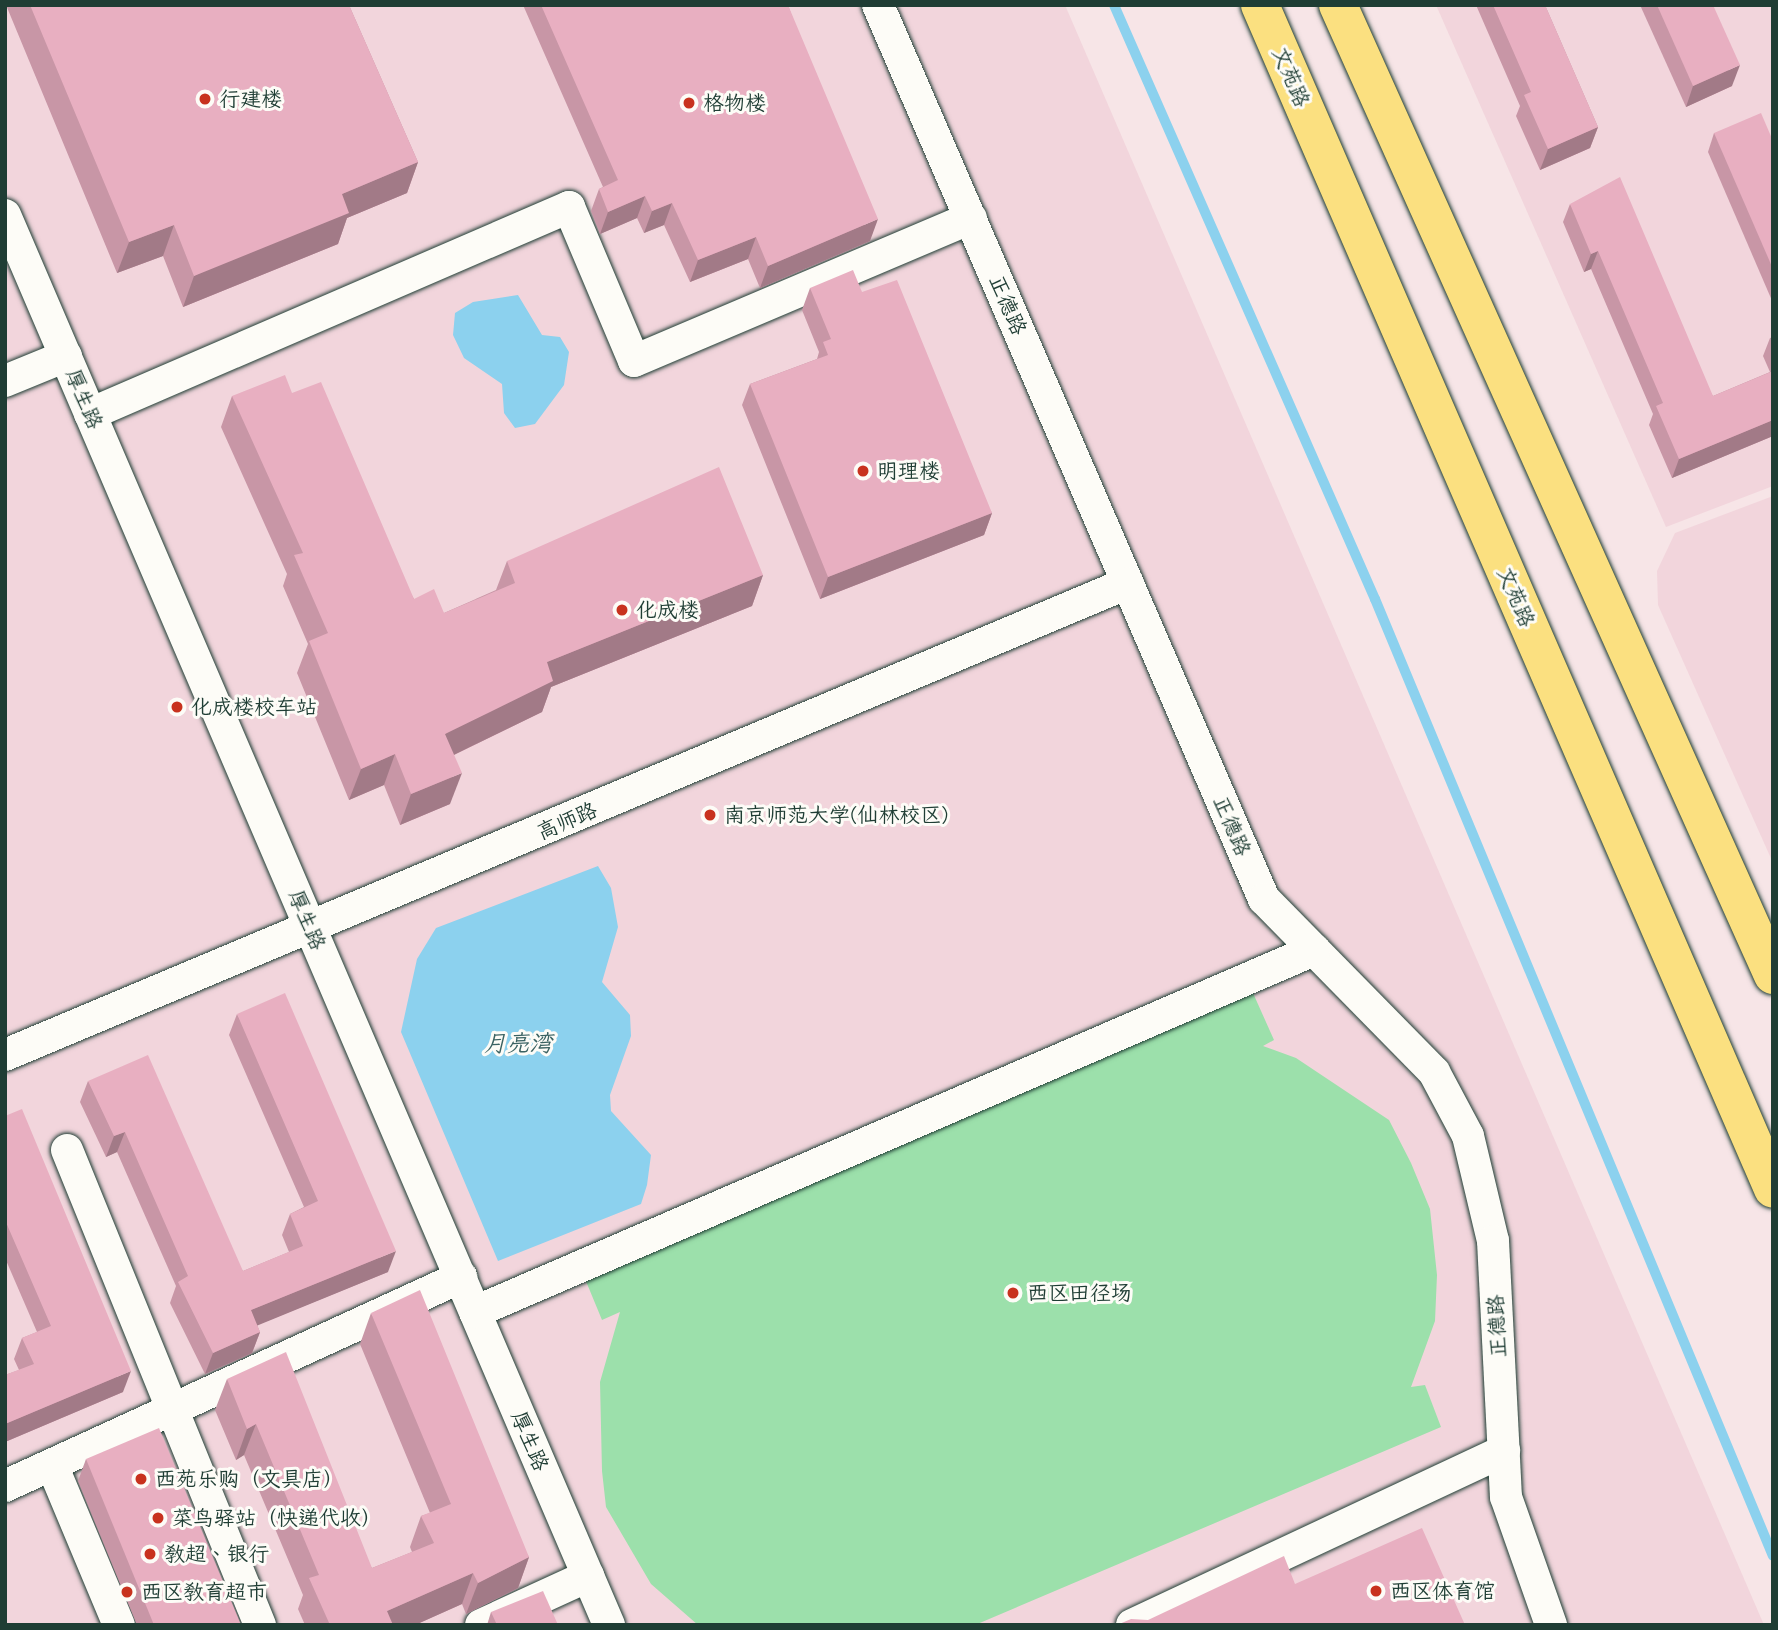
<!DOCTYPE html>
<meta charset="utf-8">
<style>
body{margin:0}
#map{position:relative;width:1778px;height:1630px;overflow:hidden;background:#f7e5e7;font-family:"Comic Neue","LXGW WenKai TC",sans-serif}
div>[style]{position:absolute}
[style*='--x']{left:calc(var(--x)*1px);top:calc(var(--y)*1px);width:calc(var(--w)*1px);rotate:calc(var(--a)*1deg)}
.built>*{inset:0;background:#f2d5dc}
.green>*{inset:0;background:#9ce0ab}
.water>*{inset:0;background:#8cd1ee}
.stream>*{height:10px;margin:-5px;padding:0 5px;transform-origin:5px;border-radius:5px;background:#8cd1ee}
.roads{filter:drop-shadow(0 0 2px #1f3d34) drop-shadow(0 0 2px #1f3d34)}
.minor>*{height:32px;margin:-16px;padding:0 16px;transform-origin:16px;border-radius:16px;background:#fdfcf7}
.major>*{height:38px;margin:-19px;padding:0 19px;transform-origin:19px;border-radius:19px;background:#fbe080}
.wall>*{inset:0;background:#c896a6}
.shaded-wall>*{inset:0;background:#a27a87}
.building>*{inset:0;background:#e8afc1}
.dots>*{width:19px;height:19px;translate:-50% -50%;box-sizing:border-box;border:4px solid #fdfcf7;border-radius:50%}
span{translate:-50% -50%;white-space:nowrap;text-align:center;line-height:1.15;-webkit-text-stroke:6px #fdfcf7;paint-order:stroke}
.street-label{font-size:21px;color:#1f3d34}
.poi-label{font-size:21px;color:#1f3d34}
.left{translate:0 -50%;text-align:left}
.water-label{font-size:23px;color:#3a6262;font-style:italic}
.frame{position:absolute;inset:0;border:7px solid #1f3d34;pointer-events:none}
</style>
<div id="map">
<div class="built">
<div style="clip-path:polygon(5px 5px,1065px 5px,1764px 1625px,5px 1625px)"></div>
<div style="clip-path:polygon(1436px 5px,1773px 5px,1773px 486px,1666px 527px)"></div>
<div style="clip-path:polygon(1773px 496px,1773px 863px,1658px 605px,1657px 571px,1675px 533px)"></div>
</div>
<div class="green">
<div style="clip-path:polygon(1253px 993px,1274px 1040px,1263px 1046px,1296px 1058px,1389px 1120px,1411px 1163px,1430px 1209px,1437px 1275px,1435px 1321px,1411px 1387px,1425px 1385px,1441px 1427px,975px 1625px,698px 1625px,651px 1584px,606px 1507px,602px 1471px,600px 1382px,620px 1312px,602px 1320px,583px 1274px)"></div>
</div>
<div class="water">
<div style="clip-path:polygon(518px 295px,542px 335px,560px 337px,569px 352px,564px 385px,535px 424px,515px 428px,504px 413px,502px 384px,464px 358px,453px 335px,455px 313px,473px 302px)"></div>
<div style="clip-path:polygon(598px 866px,611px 888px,618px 927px,602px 982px,630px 1015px,631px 1036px,610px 1095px,611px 1111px,651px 1155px,647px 1185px,641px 1204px,498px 1261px,401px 1032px,417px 959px,436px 928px)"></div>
</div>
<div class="stream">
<div style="--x:1114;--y:5;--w:649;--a:66.28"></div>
<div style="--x:1375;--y:599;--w:1036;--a:67.42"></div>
</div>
<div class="roads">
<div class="minor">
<div style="--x:878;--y:5;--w:974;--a:66.65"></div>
<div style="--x:1264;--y:899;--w:243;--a:45.5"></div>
<div style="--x:1434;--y:1072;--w:72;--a:62"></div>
<div style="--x:1468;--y:1136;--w:108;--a:76.6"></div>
<div style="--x:1493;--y:1241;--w:256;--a:87.1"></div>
<div style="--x:1506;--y:1497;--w:136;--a:70.6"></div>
<div style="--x:5;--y:215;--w:1534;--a:66.81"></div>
<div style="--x:5;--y:381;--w:66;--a:-22.3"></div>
<div style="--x:90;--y:414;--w:522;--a:-23.37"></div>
<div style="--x:569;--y:207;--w:167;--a:67.1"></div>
<div style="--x:634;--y:361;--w:366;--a:-23"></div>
<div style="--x:5;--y:1055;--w:1218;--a:-22.8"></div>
<div style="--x:67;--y:1150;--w:513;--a:67.89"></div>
<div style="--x:475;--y:1312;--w:914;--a:-23.34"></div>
<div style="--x:52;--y:1465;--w:173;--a:67.3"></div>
<div style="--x:5;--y:1486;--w:502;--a:-24.62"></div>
<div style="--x:481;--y:1625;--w:118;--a:-24.6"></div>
<div style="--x:1132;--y:1625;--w:411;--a:-25.1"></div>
</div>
<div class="major">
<div style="--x:1260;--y:5;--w:1290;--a:66.57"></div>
<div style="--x:1338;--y:5;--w:1063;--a:65.85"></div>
</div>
</div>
<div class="wall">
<div style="clip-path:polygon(6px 5px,349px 5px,418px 162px,407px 193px,347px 218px,338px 244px,183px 307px,163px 256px,117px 273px)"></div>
<div style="clip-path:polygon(523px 5px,788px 5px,870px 241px,760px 288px,748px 259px,690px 282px,664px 225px,644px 233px,637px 218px,600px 234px,591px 211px,599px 189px,603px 187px)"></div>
<div style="clip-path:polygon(1476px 5px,1545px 5px,1598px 127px,1590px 148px,1540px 170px,1516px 116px,1520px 106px)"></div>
<div style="clip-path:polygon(1640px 5px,1713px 5px,1732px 86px,1686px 107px)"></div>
<div style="clip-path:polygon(1714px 133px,1773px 141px,1773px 303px,1708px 152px)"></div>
<div style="clip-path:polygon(1570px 204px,1713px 396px,1770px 372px,1763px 356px,1770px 338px,1773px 337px,1773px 436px,1672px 478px,1649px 425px,1653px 414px,1591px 269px,1584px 272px,1563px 222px)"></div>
<div style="clip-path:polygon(810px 288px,862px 292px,992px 513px,984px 535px,820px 599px,742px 405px,750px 384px,817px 359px,819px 352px,802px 310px)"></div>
<div style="clip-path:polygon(292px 393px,414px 599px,444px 613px,496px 590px,507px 561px,763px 575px,752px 606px,551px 687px,542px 712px,454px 755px,450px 804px,400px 825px,384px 785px,349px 800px,297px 673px,308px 644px,283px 586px,287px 574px,221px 427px,232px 396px)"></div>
<div style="clip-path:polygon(237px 1014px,388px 1272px,257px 1325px,260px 1332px,252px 1353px,205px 1374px,170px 1303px,176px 1286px,117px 1152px,106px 1157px,80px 1102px,88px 1081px,243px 1271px,289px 1252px,282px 1235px,290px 1214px,304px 1207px,229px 1035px)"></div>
<div style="clip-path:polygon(5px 1116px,123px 1392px,5px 1442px,5px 1375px,19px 1370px,14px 1359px,22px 1338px,37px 1332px,5px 1258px)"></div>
<div style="clip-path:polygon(371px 1313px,529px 1557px,518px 1588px,466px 1614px,462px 1604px,415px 1625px,305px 1625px,298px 1609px,303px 1595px,244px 1455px,236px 1460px,215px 1410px,227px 1379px,372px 1568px,412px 1552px,410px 1547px,421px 1516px,430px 1513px,360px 1344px)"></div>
<div style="clip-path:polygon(86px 1459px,241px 1625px,137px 1625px,78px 1481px)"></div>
<div style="clip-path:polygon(491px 1612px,558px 1625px,487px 1625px)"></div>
</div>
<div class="shaded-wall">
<div style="clip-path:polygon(1740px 65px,1732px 86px,1686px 107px,1693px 86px)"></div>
<div style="clip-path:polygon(1598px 127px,1590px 148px,1540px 170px,1548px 149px)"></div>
<div style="clip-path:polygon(418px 162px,407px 193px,347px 218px,338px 244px,183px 307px,194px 276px,342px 194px)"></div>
<div style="clip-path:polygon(645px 196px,637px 218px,600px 234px,608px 212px)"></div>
<div style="clip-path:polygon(672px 203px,664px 225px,644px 233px,652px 211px)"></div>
<div style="clip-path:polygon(878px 219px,870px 241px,760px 288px,768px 266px)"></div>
<div style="clip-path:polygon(174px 225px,163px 256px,117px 273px,129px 242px)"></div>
<div style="clip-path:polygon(756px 237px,748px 259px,690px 282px,698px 260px)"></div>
<div style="clip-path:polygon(1598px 251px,1591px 269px,1584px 272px,1591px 254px)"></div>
<div style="clip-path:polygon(1773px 420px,1773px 436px,1672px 478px,1679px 459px)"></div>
<div style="clip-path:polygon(992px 513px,984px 535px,820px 599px,828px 577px)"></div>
<div style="clip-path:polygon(763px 575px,752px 606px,551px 687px,542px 712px,433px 765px,445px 734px,547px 662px)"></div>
<div style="clip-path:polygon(395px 754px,384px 785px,349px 800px,361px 769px)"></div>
<div style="clip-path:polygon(462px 773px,450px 804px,400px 825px,411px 794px)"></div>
<div style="clip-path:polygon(125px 1132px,117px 1152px,106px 1157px,114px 1136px)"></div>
<div style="clip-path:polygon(396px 1251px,388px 1272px,244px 1331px,251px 1310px)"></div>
<div style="clip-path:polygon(260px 1332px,252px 1353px,205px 1374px,213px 1353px)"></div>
<div style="clip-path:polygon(131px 1371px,123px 1392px,5px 1442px,5px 1424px)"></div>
<div style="clip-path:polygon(256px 1424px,244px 1455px,236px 1460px,247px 1429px)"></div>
<div style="clip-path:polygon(529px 1557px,518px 1588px,466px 1614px,478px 1583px)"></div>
<div style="clip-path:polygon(473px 1573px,462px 1604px,415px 1625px,382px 1625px,387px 1611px)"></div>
</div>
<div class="building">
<div style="clip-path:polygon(30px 5px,349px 5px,418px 162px,342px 194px,349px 213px,194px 276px,174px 225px,129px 242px)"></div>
<div style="clip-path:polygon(541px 5px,788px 5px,878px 219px,768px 266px,756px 237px,698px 260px,672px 203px,652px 211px,645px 196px,608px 212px,599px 189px,618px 180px)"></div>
<div style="clip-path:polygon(1493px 5px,1545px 5px,1598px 127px,1548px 149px,1524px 95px,1531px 92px)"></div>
<div style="clip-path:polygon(1657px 5px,1713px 5px,1740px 65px,1693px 86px)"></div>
<div style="clip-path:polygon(1761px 113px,1773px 141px,1773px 269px,1714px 133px)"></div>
<div style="clip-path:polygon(1620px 177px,1713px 396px,1773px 371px,1773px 420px,1679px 459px,1656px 406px,1663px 403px,1598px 251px,1591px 254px,1570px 204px)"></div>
<div style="clip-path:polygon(853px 270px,862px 292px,897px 280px,992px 513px,828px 577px,750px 384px,828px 355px,823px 342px,831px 339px,810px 288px)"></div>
<div style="clip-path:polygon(285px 375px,292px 393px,321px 382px,414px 599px,434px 589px,444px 613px,515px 583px,507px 561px,719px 467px,763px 575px,547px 662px,553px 681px,445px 734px,462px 773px,411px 794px,395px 754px,361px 769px,309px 641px,328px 633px,294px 555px,303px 553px,232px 396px)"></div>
<div style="clip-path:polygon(285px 993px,396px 1251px,251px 1310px,260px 1332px,213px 1353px,178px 1282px,188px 1276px,125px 1132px,114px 1136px,88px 1081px,148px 1055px,243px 1271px,303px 1246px,290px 1214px,318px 1201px,237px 1014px)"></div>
<div style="clip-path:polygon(22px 1109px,131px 1371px,5px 1424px,5px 1375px,34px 1364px,22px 1338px,51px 1326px,5px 1220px,5px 1116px)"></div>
<div style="clip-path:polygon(420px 1290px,529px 1557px,478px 1583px,473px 1573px,387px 1611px,393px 1625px,330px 1625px,309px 1578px,319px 1575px,256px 1424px,247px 1429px,227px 1379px,286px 1352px,372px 1568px,434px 1543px,421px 1516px,451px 1504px,371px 1313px)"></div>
<div style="clip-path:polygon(159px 1428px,241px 1625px,154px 1625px,86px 1459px)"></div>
<div style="clip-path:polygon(1422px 1528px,1465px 1625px,1117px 1625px,1131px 1619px,1148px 1620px,1284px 1556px,1295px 1584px)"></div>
<div style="clip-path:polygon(543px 1591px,558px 1625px,497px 1625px,491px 1612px)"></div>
</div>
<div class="dots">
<div style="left:205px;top:99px;background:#c8321e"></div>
<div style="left:689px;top:103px;background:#c8321e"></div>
<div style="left:863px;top:471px;background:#c8321e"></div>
<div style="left:622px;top:610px;background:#c8321e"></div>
<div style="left:177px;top:707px;background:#c8321e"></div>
<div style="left:710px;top:815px;background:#c8321e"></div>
<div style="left:1013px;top:1293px;background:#c8321e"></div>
<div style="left:141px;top:1479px;background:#c8321e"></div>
<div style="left:158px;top:1518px;background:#c8321e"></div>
<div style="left:150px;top:1554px;background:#c8321e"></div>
<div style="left:1376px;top:1591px;background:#c8321e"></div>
<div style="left:127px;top:1592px;background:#c8321e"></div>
</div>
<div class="street-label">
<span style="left:1291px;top:77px;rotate:67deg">文苑路</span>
<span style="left:1008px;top:305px;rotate:67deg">正德路</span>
<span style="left:84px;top:399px;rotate:67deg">厚生路</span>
<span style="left:1516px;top:597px;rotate:67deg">文苑路</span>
<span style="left:567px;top:821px;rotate:-23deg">高师路</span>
<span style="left:1232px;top:826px;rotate:67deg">正德路</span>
<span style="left:307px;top:920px;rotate:67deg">厚生路</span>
<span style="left:1497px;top:1326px;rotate:-93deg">正德路</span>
<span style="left:530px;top:1441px;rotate:67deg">厚生路</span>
</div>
<div class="poi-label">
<span class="left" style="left:219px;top:99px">行建楼</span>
<span class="left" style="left:703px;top:103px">格物楼</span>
<span class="left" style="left:877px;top:471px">明理楼</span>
<span class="left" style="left:636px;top:610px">化成楼</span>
<span class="left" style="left:191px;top:707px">化成楼校车站</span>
<span class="left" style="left:724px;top:815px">南京师范大学(仙林校区)</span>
<span class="left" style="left:1027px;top:1293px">西区田径场</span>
<span class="left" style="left:155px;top:1479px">西苑乐购（文具店）</span>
<span class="left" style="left:172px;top:1518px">菜鸟驿站（快递代收）</span>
<span class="left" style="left:164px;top:1554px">教超、银行</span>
<span class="left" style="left:1390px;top:1591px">西区体育馆</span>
<span class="left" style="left:141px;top:1592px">西区教育超市</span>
</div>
<div class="water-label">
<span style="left:518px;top:1044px">月亮湾</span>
</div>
<div class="frame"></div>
</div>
